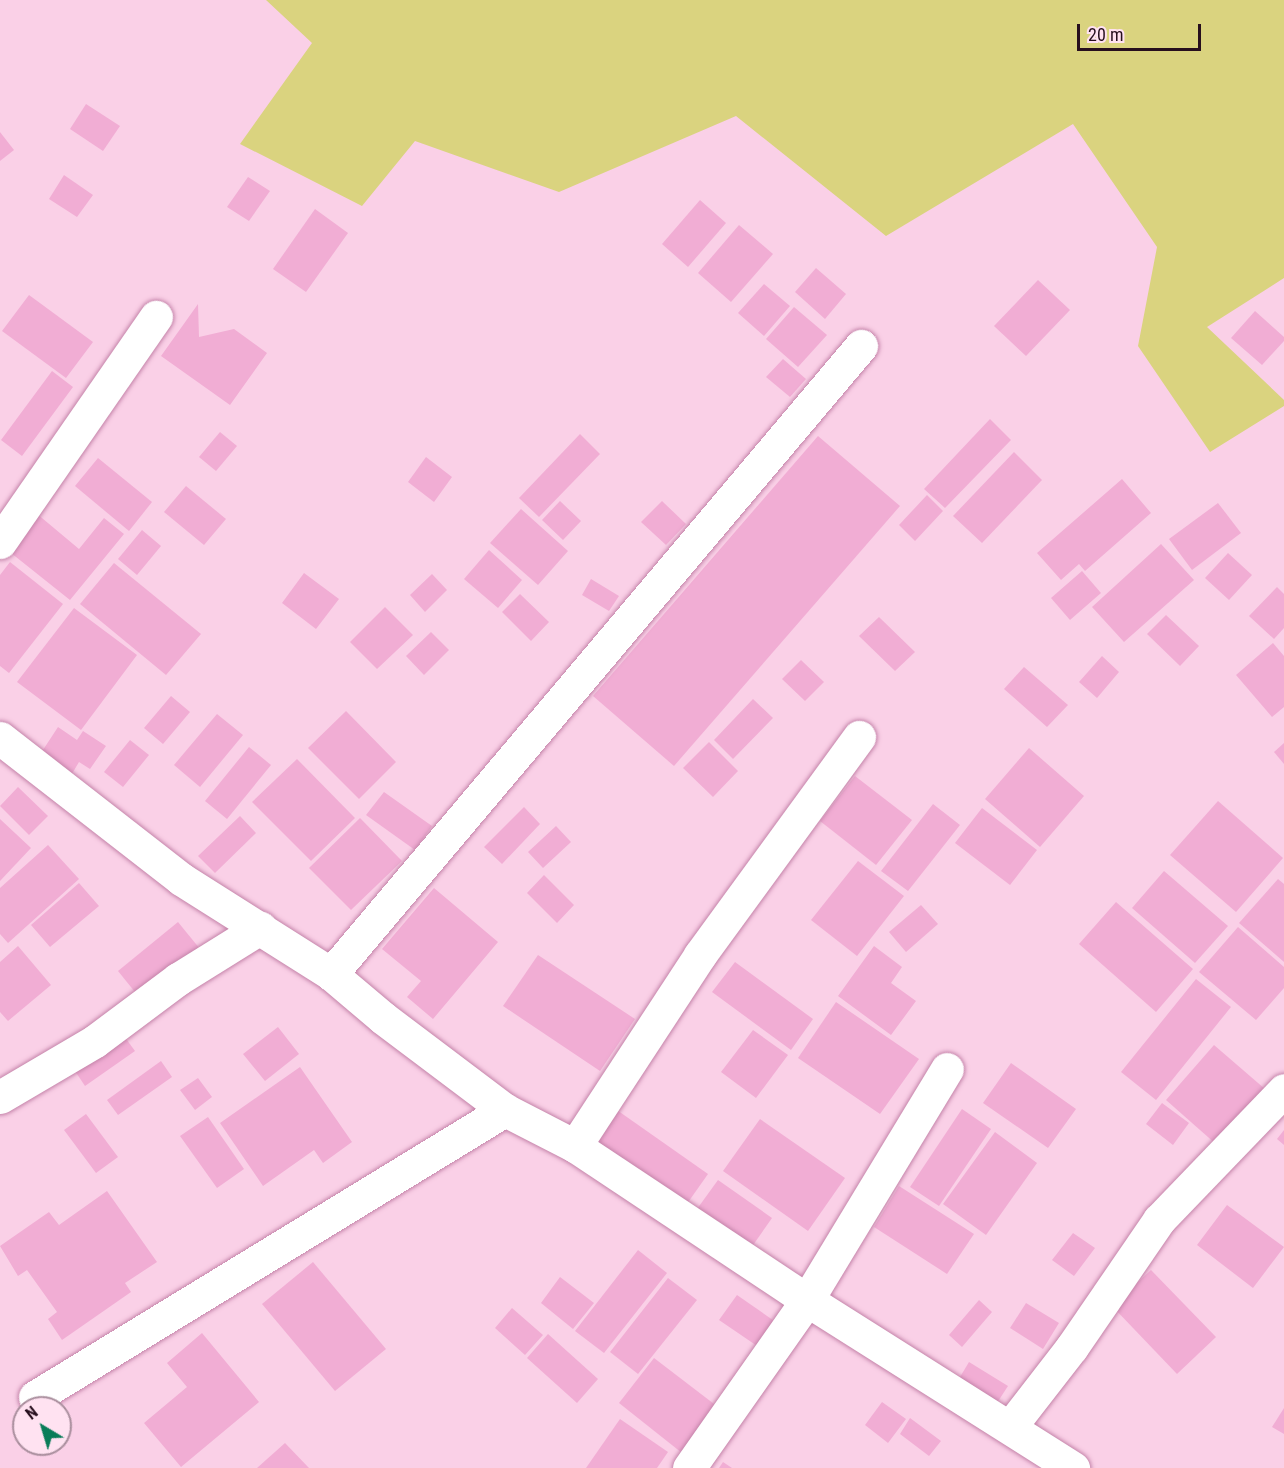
<!DOCTYPE html>
<style>
body{margin:0}
#map{position:relative;width:1284px;height:1468px;overflow:hidden;background:#fad0e7;font-family:"Roboto Condensed",sans-serif}
div>[style]{position:absolute}
[style*='--x']{left:calc(var(--x)*1px);top:calc(var(--y)*1px);width:calc(var(--w)*1px);rotate:calc(var(--a)*1deg)}
.green>*{inset:0;background:#dad37f}
.building>*{inset:0;background:#f1add4}
.roads{filter:drop-shadow(0 0 2px #c483a9) drop-shadow(0 0 2px #c483a9)}
.minor>*{height:33px;margin:-16.5px;padding:0 16.5px;transform-origin:16.5px;border-radius:16.5px;background:#fff}
span{translate:-50% -50%;white-space:nowrap;text-align:center;line-height:1.15;-webkit-text-stroke:6px #ffe2f1;paint-order:stroke}
.north{position:absolute;left:12px;top:1396px;width:60px;height:60px;box-sizing:border-box;background:#ffe2f1;border:2px solid #a98e9d;border-radius:50%;rotate:322deg;font-size:16px;font-weight:700;line-height:24px;text-align:center;color:#270f1e}
.north::after{content:'';display:block;margin:auto;width:21px;height:27px;background:#097c58;clip-path:polygon(50% 0,100% 100%,50% 72%,0 100%)}
.scale{position:absolute;left:1077px;top:24px;width:124px;height:27px;box-sizing:border-box;border:3px solid #270f1e;border-top:0;padding-left:8px;font-size:18px;line-height:21px;white-space:nowrap;color:#270f1e;-webkit-text-stroke:4px #ffe2f1;paint-order:stroke}
</style>
<div id="map">
<div class="green">
<div style="clip-path:polygon(266px 0,1284px 0,1284px 278px,1207px 327px,1284px 400px,1284px 406px,1210px 452px,1138px 346px,1157px 247px,1073px 124px,886px 236px,736px 116px,559px 192px,415px 141px,362px 206px,240px 144px,312px 43px)"></div>
</div>
<div class="building">
<div style="clip-path:polygon(86px 104px,120px 126px,103px 151px,70px 129px)"></div>
<div style="clip-path:polygon(0 132px,14px 150px,0 161px)"></div>
<div style="clip-path:polygon(64px 175px,93px 195px,77px 217px,49px 199px)"></div>
<div style="clip-path:polygon(248px 177px,270px 191px,249px 221px,227px 207px)"></div>
<div style="clip-path:polygon(700px 200px,726px 223px,688px 267px,662px 244px)"></div>
<div style="clip-path:polygon(315px 209px,348px 233px,306px 292px,273px 269px)"></div>
<div style="clip-path:polygon(739px 225px,773px 254px,731px 302px,698px 273px)"></div>
<div style="clip-path:polygon(816px 268px,846px 294px,825px 319px,795px 292px)"></div>
<div style="clip-path:polygon(1038px 280px,1070px 310px,1026px 356px,994px 326px)"></div>
<div style="clip-path:polygon(764px 284px,790px 306px,764px 336px,738px 313px)"></div>
<div style="clip-path:polygon(29px 295px,93px 342px,66px 378px,2px 331px)"></div>
<div style="clip-path:polygon(198px 304px,199px 337px,234px 329px,267px 353px,230px 405px,161px 356px)"></div>
<div style="clip-path:polygon(794px 307px,827px 335px,798px 367px,766px 339px)"></div>
<div style="clip-path:polygon(1255px 311px,1284px 337px,1284px 341px,1262px 365px,1231px 338px)"></div>
<div style="clip-path:polygon(783px 359px,806px 379px,790px 397px,766px 377px)"></div>
<div style="clip-path:polygon(52px 371px,73px 387px,22px 456px,1px 440px)"></div>
<div style="clip-path:polygon(990px 419px,1011px 440px,945px 508px,924px 489px)"></div>
<div style="clip-path:polygon(220px 432px,237px 446px,216px 471px,199px 457px)"></div>
<div style="clip-path:polygon(580px 434px,600px 454px,539px 517px,519px 498px)"></div>
<div style="clip-path:polygon(818px 436px,900px 506px,674px 766px,593px 696px)"></div>
<div style="clip-path:polygon(1014px 452px,1042px 480px,982px 543px,953px 516px)"></div>
<div style="clip-path:polygon(426px 457px,452px 477px,434px 502px,408px 482px)"></div>
<div style="clip-path:polygon(98px 458px,152px 502px,129px 531px,75px 486px)"></div>
<div style="clip-path:polygon(1122px 479px,1151px 513px,1085px 571px,1079px 564px,1061px 580px,1037px 553px)"></div>
<div style="clip-path:polygon(186px 486px,226px 519px,204px 545px,164px 512px)"></div>
<div style="clip-path:polygon(927px 495px,943px 511px,915px 541px,899px 525px)"></div>
<div style="clip-path:polygon(560px 501px,581px 521px,563px 540px,542px 520px)"></div>
<div style="clip-path:polygon(662px 501px,686px 524px,666px 545px,641px 522px)"></div>
<div style="clip-path:polygon(1218px 503px,1241px 533px,1192px 570px,1169px 539px)"></div>
<div style="clip-path:polygon(521px 509px,568px 551px,538px 585px,490px 543px)"></div>
<div style="clip-path:polygon(36px 513px,79px 549px,104px 518px,124px 534px,70px 600px,6px 549px)"></div>
<div style="clip-path:polygon(142px 530px,161px 546px,137px 575px,118px 559px)"></div>
<div style="clip-path:polygon(1161px 544px,1194px 580px,1124px 642px,1092px 607px)"></div>
<div style="clip-path:polygon(489px 550px,522px 580px,498px 608px,464px 579px)"></div>
<div style="clip-path:polygon(1228px 553px,1252px 575px,1229px 600px,1205px 578px)"></div>
<div style="clip-path:polygon(10px 562px,63px 604px,9px 673px,0 666px,0 575px)"></div>
<div style="clip-path:polygon(114px 563px,201px 634px,166px 675px,80px 604px)"></div>
<div style="clip-path:polygon(1082px 571px,1101px 593px,1070px 620px,1051px 598px)"></div>
<div style="clip-path:polygon(304px 573px,339px 599px,316px 629px,282px 603px)"></div>
<div style="clip-path:polygon(432px 574px,447px 590px,425px 612px,410px 595px)"></div>
<div style="clip-path:polygon(591px 579px,619px 596px,609px 611px,582px 595px)"></div>
<div style="clip-path:polygon(1277px 587px,1284px 594px,1284px 628px,1274px 639px,1249px 616px)"></div>
<div style="clip-path:polygon(520px 594px,549px 622px,531px 641px,502px 612px)"></div>
<div style="clip-path:polygon(385px 607px,413px 635px,377px 669px,350px 642px)"></div>
<div style="clip-path:polygon(74px 608px,137px 655px,81px 730px,17px 682px)"></div>
<div style="clip-path:polygon(1166px 615px,1199px 646px,1180px 666px,1147px 634px)"></div>
<div style="clip-path:polygon(879px 617px,915px 652px,895px 671px,859px 636px)"></div>
<div style="clip-path:polygon(431px 632px,449px 650px,424px 675px,406px 656px)"></div>
<div style="clip-path:polygon(1273px 643px,1284px 656px,1284px 707px,1272px 717px,1236px 675px)"></div>
<div style="clip-path:polygon(1102px 656px,1119px 672px,1097px 698px,1079px 682px)"></div>
<div style="clip-path:polygon(801px 660px,824px 682px,805px 701px,782px 679px)"></div>
<div style="clip-path:polygon(1024px 667px,1068px 705px,1047px 727px,1004px 689px)"></div>
<div style="clip-path:polygon(171px 696px,190px 712px,163px 744px,144px 728px)"></div>
<div style="clip-path:polygon(753px 699px,773px 718px,733px 759px,714px 740px)"></div>
<div style="clip-path:polygon(346px 711px,396px 762px,359px 799px,308px 748px)"></div>
<div style="clip-path:polygon(217px 714px,243px 735px,200px 787px,174px 765px)"></div>
<div style="clip-path:polygon(58px 727px,77px 740px,83px 731px,106px 746px,90px 769px,79px 762px,70px 777px,39px 756px)"></div>
<div style="clip-path:polygon(130px 740px,149px 755px,123px 787px,104px 772px)"></div>
<div style="clip-path:polygon(709px 742px,738px 771px,713px 797px,683px 768px)"></div>
<div style="clip-path:polygon(1284px 743px,1284px 764px,1274px 752px)"></div>
<div style="clip-path:polygon(249px 747px,271px 765px,227px 819px,205px 801px)"></div>
<div style="clip-path:polygon(1029px 748px,1084px 796px,1040px 847px,985px 799px)"></div>
<div style="clip-path:polygon(297px 759px,355px 818px,311px 861px,252px 802px)"></div>
<div style="clip-path:polygon(855px 776px,912px 820px,876px 865px,820px 821px)"></div>
<div style="clip-path:polygon(18px 787px,48px 816px,29px 835px,0 806px)"></div>
<div style="clip-path:polygon(384px 792px,432px 826px,415px 850px,366px 815px)"></div>
<div style="clip-path:polygon(1218px 801px,1283px 858px,1236px 912px,1170px 855px)"></div>
<div style="clip-path:polygon(933px 804px,960px 825px,908px 891px,881px 871px)"></div>
<div style="clip-path:polygon(524px 807px,540px 824px,502px 864px,484px 847px)"></div>
<div style="clip-path:polygon(982px 808px,1037px 850px,1010px 885px,955px 843px)"></div>
<div style="clip-path:polygon(240px 816px,256px 833px,215px 873px,198px 856px)"></div>
<div style="clip-path:polygon(360px 818px,402px 861px,351px 910px,309px 868px)"></div>
<div style="clip-path:polygon(0 819px,31px 848px,0 881px)"></div>
<div style="clip-path:polygon(556px 826px,571px 842px,543px 868px,528px 852px)"></div>
<div style="clip-path:polygon(48px 845px,79px 879px,8px 943px,0 934px,0 888px)"></div>
<div style="clip-path:polygon(858px 861px,904px 896px,857px 956px,811px 920px)"></div>
<div style="clip-path:polygon(1164px 871px,1228px 926px,1195px 963px,1132px 908px)"></div>
<div style="clip-path:polygon(544px 875px,574px 905px,557px 923px,527px 893px)"></div>
<div style="clip-path:polygon(1278px 879px,1284px 884px,1284px 962px,1239px 923px)"></div>
<div style="clip-path:polygon(79px 883px,99px 906px,50px 947px,31px 925px)"></div>
<div style="clip-path:polygon(434px 888px,498px 942px,433px 1019px,407px 997px,421px 981px,382px 949px)"></div>
<div style="clip-path:polygon(1116px 902px,1193px 969px,1156px 1012px,1079px 944px)"></div>
<div style="clip-path:polygon(921px 905px,938px 924px,906px 952px,889px 932px)"></div>
<div style="clip-path:polygon(178px 922px,200px 949px,139px 997px,118px 971px)"></div>
<div style="clip-path:polygon(1238px 927px,1284px 967px,1284px 988px,1256px 1020px,1199px 972px)"></div>
<div style="clip-path:polygon(18px 946px,51px 985px,8px 1021px,0 1012px,0 962px)"></div>
<div style="clip-path:polygon(874px 946px,902px 967px,891px 983px,916px 1001px,891px 1035px,838px 996px)"></div>
<div style="clip-path:polygon(538px 955px,635px 1019px,600px 1071px,503px 1006px)"></div>
<div style="clip-path:polygon(735px 962px,813px 1019px,791px 1050px,712px 992px)"></div>
<div style="clip-path:polygon(1196px 979px,1231px 1007px,1156px 1100px,1121px 1072px)"></div>
<div style="clip-path:polygon(836px 1002px,919px 1059px,880px 1114px,798px 1058px)"></div>
<div style="clip-path:polygon(278px 1027px,299px 1054px,265px 1081px,243px 1054px)"></div>
<div style="clip-path:polygon(753px 1030px,788px 1055px,756px 1098px,721px 1072px)"></div>
<div style="clip-path:polygon(124px 1036px,135px 1051px,85px 1086px,75px 1071px)"></div>
<div style="clip-path:polygon(1214px 1045px,1265px 1089px,1217px 1145px,1166px 1100px)"></div>
<div style="clip-path:polygon(161px 1061px,172px 1077px,118px 1115px,107px 1100px)"></div>
<div style="clip-path:polygon(1011px 1063px,1076px 1109px,1048px 1148px,983px 1103px)"></div>
<div style="clip-path:polygon(300px 1067px,352px 1142px,323px 1163px,314px 1150px,263px 1186px,220px 1123px)"></div>
<div style="clip-path:polygon(198px 1078px,212px 1097px,195px 1110px,180px 1090px)"></div>
<div style="clip-path:polygon(1162px 1103px,1189px 1123px,1173px 1145px,1146px 1124px)"></div>
<div style="clip-path:polygon(614px 1108px,708px 1174px,684px 1208px,591px 1143px)"></div>
<div style="clip-path:polygon(962px 1109px,991px 1129px,939px 1206px,910px 1187px)"></div>
<div style="clip-path:polygon(86px 1114px,118px 1157px,96px 1173px,64px 1130px)"></div>
<div style="clip-path:polygon(208px 1117px,244px 1169px,217px 1188px,180px 1136px)"></div>
<div style="clip-path:polygon(760px 1119px,845px 1178px,808px 1231px,723px 1171px)"></div>
<div style="clip-path:polygon(1284px 1130px,1284px 1145px,1277px 1139px)"></div>
<div style="clip-path:polygon(995px 1132px,1037px 1163px,986px 1235px,943px 1204px)"></div>
<div style="clip-path:polygon(718px 1180px,772px 1218px,751px 1248px,697px 1209px)"></div>
<div style="clip-path:polygon(899px 1186px,974px 1234px,947px 1274px,874px 1227px)"></div>
<div style="clip-path:polygon(107px 1191px,157px 1262px,125px 1283px,131px 1292px,62px 1340px,48px 1319px,57px 1312px,27px 1270px,18px 1276px,0 1246px,49px 1212px,59px 1225px)"></div>
<div style="clip-path:polygon(1227px 1205px,1284px 1247px,1253px 1288px,1197px 1245px)"></div>
<div style="clip-path:polygon(1073px 1233px,1095px 1248px,1074px 1276px,1052px 1260px)"></div>
<div style="clip-path:polygon(638px 1250px,667px 1273px,604px 1353px,575px 1331px)"></div>
<div style="clip-path:polygon(313px 1262px,386px 1349px,335px 1391px,262px 1304px)"></div>
<div style="clip-path:polygon(1151px 1270px,1216px 1337px,1177px 1374px,1112px 1306px)"></div>
<div style="clip-path:polygon(560px 1277px,594px 1303px,573px 1329px,541px 1303px)"></div>
<div style="clip-path:polygon(668px 1278px,697px 1300px,638px 1374px,610px 1352px)"></div>
<div style="clip-path:polygon(737px 1295px,780px 1325px,763px 1350px,719px 1320px)"></div>
<div style="clip-path:polygon(979px 1300px,992px 1312px,962px 1347px,949px 1335px)"></div>
<div style="clip-path:polygon(1026px 1303px,1059px 1323px,1043px 1349px,1010px 1328px)"></div>
<div style="clip-path:polygon(512px 1308px,543px 1335px,525px 1355px,495px 1328px)"></div>
<div style="clip-path:polygon(202px 1333px,259px 1402px,181px 1467px,144px 1423px,187px 1387px,167px 1363px)"></div>
<div style="clip-path:polygon(548px 1334px,598px 1379px,577px 1403px,527px 1358px)"></div>
<div style="clip-path:polygon(654px 1358px,718px 1407px,682px 1453px,619px 1403px)"></div>
<div style="clip-path:polygon(969px 1362px,1008px 1386px,995px 1406px,957px 1382px)"></div>
<div style="clip-path:polygon(882px 1402px,906px 1419px,888px 1443px,865px 1425px)"></div>
<div style="clip-path:polygon(1284px 1408px,1284px 1434px,1272px 1427px)"></div>
<div style="clip-path:polygon(910px 1418px,941px 1441px,929px 1456px,900px 1434px)"></div>
<div style="clip-path:polygon(620px 1419px,668px 1452px,657px 1468px,586px 1468px)"></div>
<div style="clip-path:polygon(285px 1443px,309px 1468px,257px 1468px)"></div>
<div style="clip-path:polygon(723px 1462px,732px 1468px,719px 1468px)"></div>
</div>
<div class="roads">
<div class="minor">
<div style="--x:0;--y:542;--w:274;--a:-55.3"></div>
<div style="--x:0;--y:738;--w:229;--a:37.9"></div>
<div style="--x:181;--y:879;--w:178;--a:32.3"></div>
<div style="--x:331;--y:974;--w:68;--a:40.2"></div>
<div style="--x:383;--y:1018;--w:153;--a:37"></div>
<div style="--x:505;--y:1110;--w:79;--a:27.2"></div>
<div style="--x:575;--y:1146;--w:278;--a:33.6"></div>
<div style="--x:807;--y:1300;--w:315;--a:32.3"></div>
<div style="--x:331;--y:974;--w:822;--a:-49.84"></div>
<div style="--x:0;--y:1097;--w:110;--a:-30.5"></div>
<div style="--x:95;--y:1041;--w:104;--a:-36.8"></div>
<div style="--x:178;--y:979;--w:97;--a:-31.9"></div>
<div style="--x:575;--y:1146;--w:228;--a:-56.8"></div>
<div style="--x:700;--y:955;--w:270;--a:-53.9"></div>
<div style="--x:35;--y:1397;--w:551;--a:-31.41"></div>
<div style="--x:1010;--y:1427;--w:101;--a:-52.2"></div>
<div style="--x:1072;--y:1347;--w:154;--a:-55.6"></div>
<div style="--x:1159;--y:1220;--w:180;--a:-46.1"></div>
<div style="--x:689;--y:1468;--w:205;--a:-54.9"></div>
<div style="--x:807;--y:1300;--w:270;--a:-58.8"></div>
</div>
</div>
<div class="north">N</div>
<div class="scale">20 m</div>
</div>
